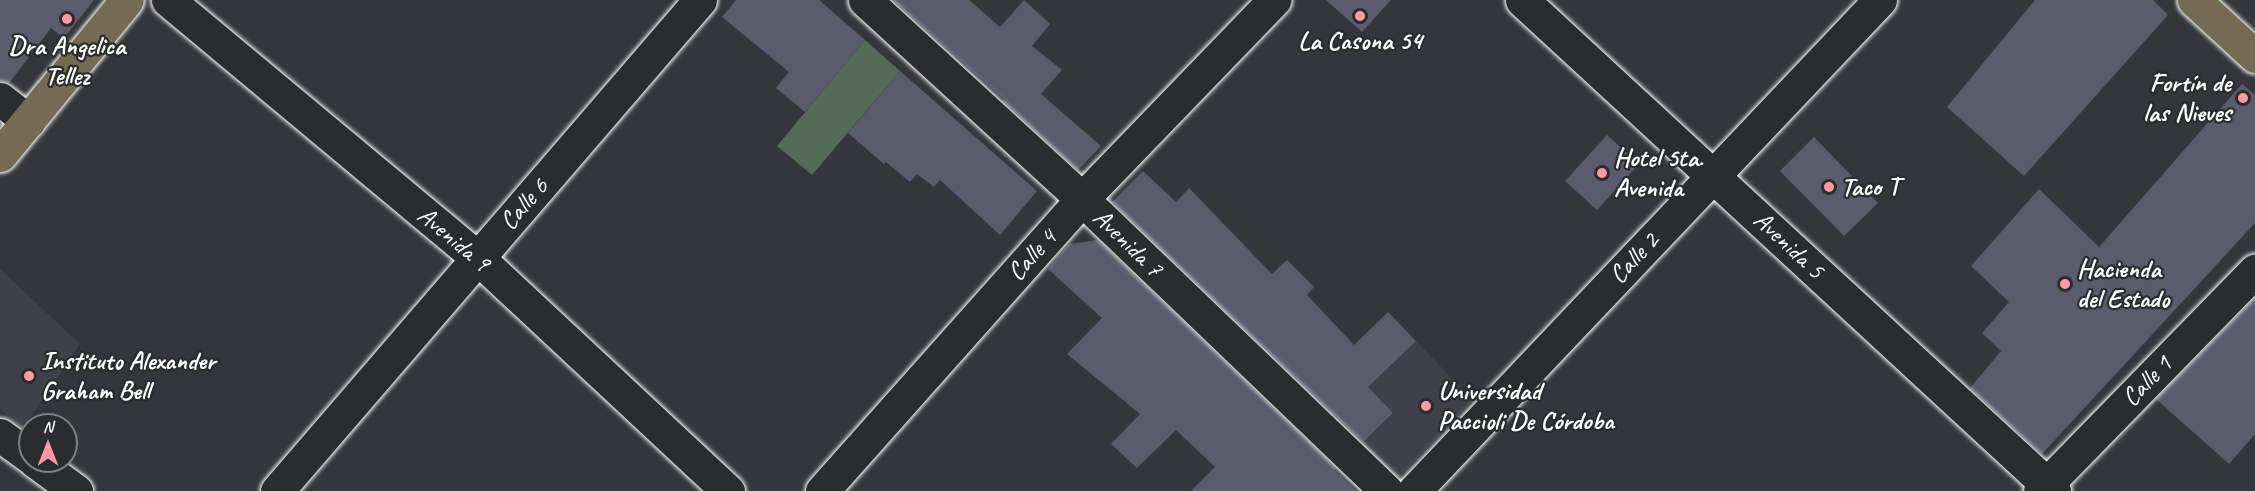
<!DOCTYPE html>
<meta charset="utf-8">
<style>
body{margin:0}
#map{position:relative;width:2255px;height:491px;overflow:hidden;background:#34363b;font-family:Caveat,sans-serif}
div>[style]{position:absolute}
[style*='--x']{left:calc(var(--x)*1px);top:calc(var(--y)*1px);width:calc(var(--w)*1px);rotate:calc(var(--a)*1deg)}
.built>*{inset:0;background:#3f414a}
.green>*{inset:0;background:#546b58}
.building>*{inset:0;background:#5a5c6d}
.roads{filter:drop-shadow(0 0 2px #fff) drop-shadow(0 0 2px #fff)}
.minor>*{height:33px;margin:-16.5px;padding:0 16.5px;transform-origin:16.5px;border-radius:16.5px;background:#2a2d2e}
.major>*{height:33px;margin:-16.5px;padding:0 16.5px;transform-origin:16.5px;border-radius:16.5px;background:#746b52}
.dots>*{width:16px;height:16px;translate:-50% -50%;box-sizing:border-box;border:3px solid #2a2d2e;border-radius:50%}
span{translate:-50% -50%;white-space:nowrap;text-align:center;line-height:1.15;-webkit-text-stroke:4.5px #2a2d2e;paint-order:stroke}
.poi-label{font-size:26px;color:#fff;font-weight:700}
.right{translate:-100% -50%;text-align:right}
.left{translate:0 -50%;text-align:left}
.street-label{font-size:26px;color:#fff}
.north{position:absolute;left:18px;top:413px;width:60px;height:60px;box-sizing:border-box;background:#2a2d2e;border:2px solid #7f8182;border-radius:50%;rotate:0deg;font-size:16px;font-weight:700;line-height:24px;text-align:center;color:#fff}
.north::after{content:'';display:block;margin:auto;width:21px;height:27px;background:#ff9aa2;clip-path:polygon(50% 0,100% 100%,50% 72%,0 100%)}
</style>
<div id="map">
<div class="built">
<div style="clip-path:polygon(0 269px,80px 344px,23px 428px,0 409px)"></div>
<div style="clip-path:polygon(1416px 341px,1473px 400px,1396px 480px,1359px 445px,1393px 413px,1368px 387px)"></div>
</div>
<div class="green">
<div style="clip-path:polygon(865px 40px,900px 71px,812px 175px,777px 146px)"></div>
</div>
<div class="building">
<div style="clip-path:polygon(0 0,94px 0,64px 38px,51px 28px,9px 83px,0 81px)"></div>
<div style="clip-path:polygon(736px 0,819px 0,865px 40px,805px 112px,776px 88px,789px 72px,722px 17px)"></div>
<div style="clip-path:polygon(893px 0,969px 0,1000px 27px,1024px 0,1050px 24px,1032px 46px,1062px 70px,1041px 94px,1101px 146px,1078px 170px,1003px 101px,1004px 99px)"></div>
<div style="clip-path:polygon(1326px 0,1391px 0,1362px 32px)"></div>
<div style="clip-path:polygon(2035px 0,2153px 0,2168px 15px,2024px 176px,1947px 107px)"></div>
<div style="clip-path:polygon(900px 71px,1037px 191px,1000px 235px,940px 180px,934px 187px,917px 174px,910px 182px,886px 162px,884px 164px,848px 133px)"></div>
<div style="clip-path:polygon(2242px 84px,2255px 95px,2255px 223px,2042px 454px,1970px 388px,2001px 351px,1982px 333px,2009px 302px,1971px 266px,2039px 189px,2099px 247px)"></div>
<div style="clip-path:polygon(1607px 135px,1639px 164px,1597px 210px,1565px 181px)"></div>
<div style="clip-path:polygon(1814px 137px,1878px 203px,1844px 236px,1780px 171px)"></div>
<div style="clip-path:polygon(1143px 171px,1176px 202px,1189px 188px,1272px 274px,1287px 260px,1314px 287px,1307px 295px,1354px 345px,1388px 312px,1416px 341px,1368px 387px,1393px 413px,1363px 442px,1112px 202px)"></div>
<div style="clip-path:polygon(1098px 240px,1336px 468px,1334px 470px,1356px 491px,1191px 491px,1215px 467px,1176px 430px,1137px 468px,1111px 444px,1140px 414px,1067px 354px,1102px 318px,1048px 269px,1069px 244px)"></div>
<div style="clip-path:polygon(2255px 298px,2255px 434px,2229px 464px,2156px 399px)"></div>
</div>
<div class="roads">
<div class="minor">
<div style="--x:168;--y:0;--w:403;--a:39.8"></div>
<div style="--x:478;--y:258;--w:342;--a:43"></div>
<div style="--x:865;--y:0;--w:294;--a:42.5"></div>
<div style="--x:1082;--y:199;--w:422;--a:43.8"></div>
<div style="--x:1522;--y:0;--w:724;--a:42.7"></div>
<div style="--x:0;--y:99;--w:36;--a:38"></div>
<div style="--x:0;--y:435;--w:37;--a:36"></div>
<div style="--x:35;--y:461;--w:51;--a:36.2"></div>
<div style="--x:277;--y:491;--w:648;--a:-49.25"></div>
<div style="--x:822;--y:491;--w:391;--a:-48.3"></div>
<div style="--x:1082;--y:199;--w:277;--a:-46"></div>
<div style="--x:1414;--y:491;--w:677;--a:-46.5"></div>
<div style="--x:2040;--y:491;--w:308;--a:-45.7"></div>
</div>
<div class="major">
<div style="--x:2194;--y:0;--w:83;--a:42.6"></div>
<div style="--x:0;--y:155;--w:200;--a:-50.7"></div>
</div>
</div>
<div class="dots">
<div style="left:1360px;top:16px;background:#ff9aa2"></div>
<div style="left:67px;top:19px;background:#ff9aa2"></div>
<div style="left:2243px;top:98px;background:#ff9aa2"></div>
<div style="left:1602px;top:173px;background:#ff9aa2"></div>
<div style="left:1829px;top:187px;background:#ff9aa2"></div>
<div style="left:2065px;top:284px;background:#ff9aa2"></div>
<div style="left:29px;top:376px;background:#ff9aa2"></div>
<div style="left:1426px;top:406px;background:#ff9aa2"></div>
</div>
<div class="poi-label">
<span style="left:1360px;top:41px">La Casona 54</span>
<span style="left:67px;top:61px">Dra Angelica<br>Tellez</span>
<span class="right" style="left:2231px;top:98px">Fortín de<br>las Nieves</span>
<span class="left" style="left:1614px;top:173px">Hotel 5ta.<br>Avenida</span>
<span class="left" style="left:1841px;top:187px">Taco T</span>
<span class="left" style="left:2077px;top:284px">Hacienda<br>del Estado</span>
<span class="left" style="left:41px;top:376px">Instituto Alexander<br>Graham Bell</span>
<span class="left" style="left:1438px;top:406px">Universidad<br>Paccioli De Córdoba</span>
</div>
<div class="street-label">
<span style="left:524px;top:204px;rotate:-49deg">Calle 6</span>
<span style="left:454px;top:239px;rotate:40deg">Avenida 9</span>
<span style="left:1128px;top:243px;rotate:44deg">Avenida 7</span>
<span style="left:1789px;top:245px;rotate:43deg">Avenida 5</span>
<span style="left:1032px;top:255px;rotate:-48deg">Calle 4</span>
<span style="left:1634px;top:258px;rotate:-47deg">Calle 2</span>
<span style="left:2147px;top:381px;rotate:-46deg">Calle 1</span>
</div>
<div class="north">N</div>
</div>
